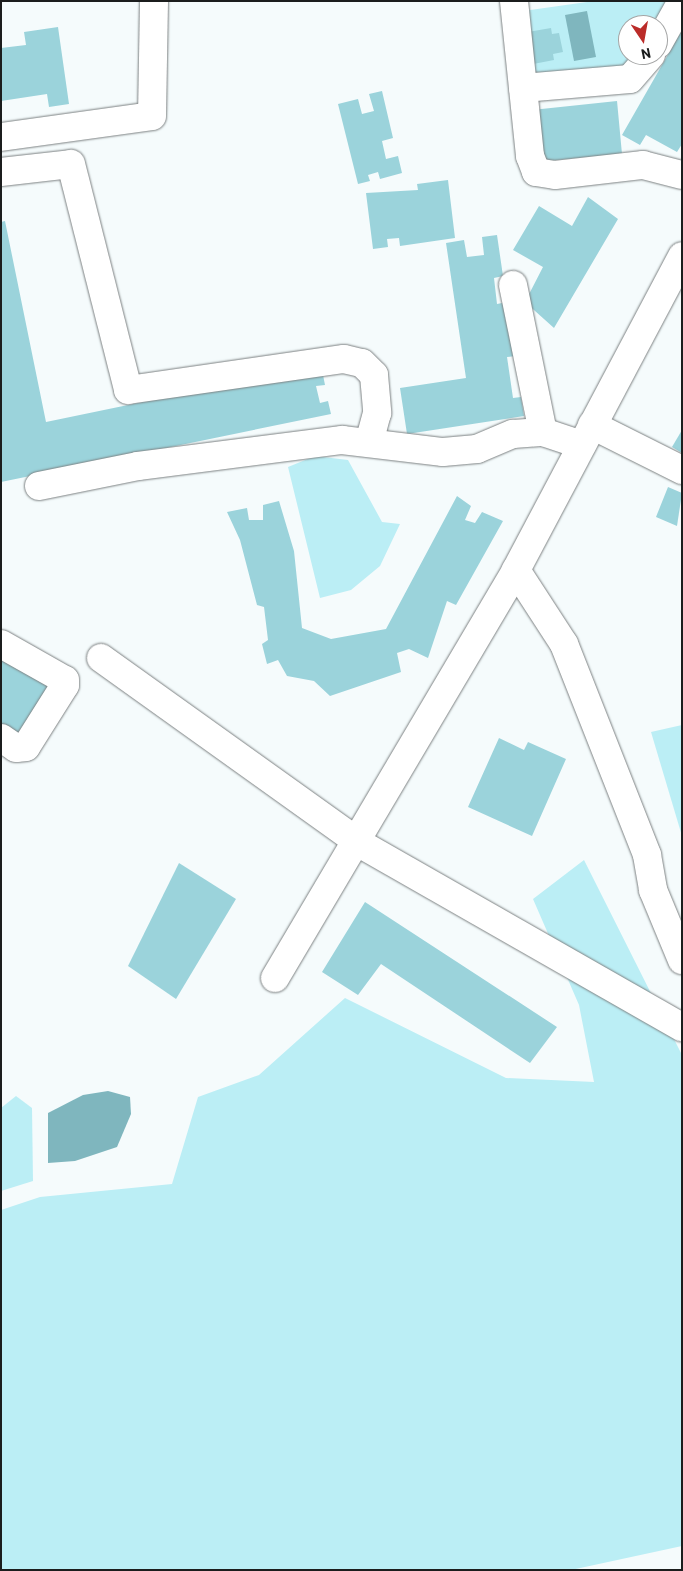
<!DOCTYPE html>
<style>
body{margin:0}
#map{position:relative;width:683px;height:1571px;overflow:hidden;background:#f5fbfc;font-family:Barlow,sans-serif}
div>[style]{position:absolute}
[style*='--x']{left:calc(var(--x)*1px);top:calc(var(--y)*1px);width:calc(var(--w)*1px);rotate:calc(var(--a)*1deg)}
.green>*{inset:0;background:#bbeef5}
.water>*{inset:0;background:#7fb6be}
.building>*{inset:0;background:#9bd3db}
.roads{filter:drop-shadow(0 0 1px #7c8182) drop-shadow(0 0 1px #7c8182)}
.minor>*{height:28px;margin:-14px;padding:0 14px;transform-origin:14px;border-radius:14px;background:#fff}
span{translate:-50% -50%;white-space:nowrap;text-align:center;line-height:1.15;-webkit-text-stroke:4px #fff;paint-order:stroke}
.frame{position:absolute;inset:0;border:2px solid #1b1d1d;pointer-events:none}
.north{position:absolute;left:618px;top:15px;width:50px;height:50px;box-sizing:border-box;background:#fff;border:1px solid #a4a5a5;border-radius:50%;rotate:168deg;font-size:14px;font-weight:700;line-height:20px;text-align:center;color:#1b1d1d}
.north::after{content:'';display:block;margin:auto;width:18px;height:22px;background:#bb2c29;clip-path:polygon(50% 0,100% 100%,50% 72%,0 100%)}
</style>
<div id="map">
<div class="green">
<div style="clip-path:polygon(594px 1px,666px 1px,653px 25px,628px 25px,628px 55px,637px 55px,626px 75px,515px 95px,509px 13px)"></div>
<div style="clip-path:polygon(315px 456px,348px 460px,382px 522px,400px 524px,380px 566px,351px 590px,320px 598px,288px 467px)"></div>
<div style="clip-path:polygon(682px 725px,682px 836px,651px 732px)"></div>
<div style="clip-path:polygon(584px 860px,682px 1055px,682px 1546px,571px 1570px,1px 1570px,1px 1210px,40px 1197px,172px 1184px,198px 1097px,259px 1075px,345px 998px,506px 1078px,594px 1082px,579px 1005px,533px 899px)"></div>
<div style="clip-path:polygon(16px 1096px,32px 1108px,33px 1181px,1px 1191px,1px 1108px)"></div>
</div>
<div class="water">
<div style="clip-path:polygon(587px 11px,596px 57px,574px 61px,565px 15px)"></div>
<div style="clip-path:polygon(108px 1091px,130px 1097px,131px 1114px,117px 1147px,75px 1161px,48px 1163px,48px 1113px,83px 1095px)"></div>
</div>
<div class="building">
<div style="clip-path:polygon(58px 27px,69px 104px,49px 107px,47px 94px,1px 101px,1px 48px,26px 45px,24px 32px)"></div>
<div style="clip-path:polygon(551px 28px,552px 34px,559px 33px,563px 52px,553px 54px,554px 60px,528px 65px,522px 33px)"></div>
<div style="clip-path:polygon(682px 30px,682px 144px,677px 152px,646px 135px,640px 145px,622px 135px)"></div>
<div style="clip-path:polygon(382px 91px,393px 138px,382px 141px,386px 159px,398px 156px,402px 173px,380px 179px,378px 172px,368px 175px,370px 181px,358px 184px,338px 104px,358px 99px,362px 114px,374px 111px,369px 94px)"></div>
<div style="clip-path:polygon(617px 101px,622px 154px,537px 162px,532px 110px)"></div>
<div style="clip-path:polygon(448px 180px,455px 238px,400px 246px,399px 238px,387px 239px,388px 247px,373px 249px,366px 193px,418px 190px,417px 184px)"></div>
<div style="clip-path:polygon(588px 197px,618px 219px,554px 328px,525px 302px,543px 267px,513px 250px,539px 206px,572px 226px)"></div>
<div style="clip-path:polygon(5px 221px,46px 422px,321px 365px,325px 385px,316px 386px,320px 403px,328px 401px,331px 414px,1px 482px,1px 222px)"></div>
<div style="clip-path:polygon(497px 235px,503px 276px,494px 278px,497px 304px,507px 302px,515px 356px,507px 357px,513px 398px,521px 397px,524px 416px,407px 434px,400px 388px,466px 378px,446px 243px,464px 240px,467px 257px,484px 255px,482px 237px)"></div>
<div style="clip-path:polygon(682px 430px,682px 453px,672px 447px)"></div>
<div style="clip-path:polygon(668px 487px,682px 493px,677px 526px,656px 517px)"></div>
<div style="clip-path:polygon(457px 496px,471px 506px,465px 520px,475px 523px,482px 512px,503px 521px,456px 605px,447px 601px,428px 658px,409px 649px,397px 653px,401px 672px,330px 696px,314px 681px,287px 676px,278px 660px,267px 664px,262px 644px,268px 640px,264px 607px,257px 605px,240px 540px,227px 512px,247px 508px,249px 520px,263px 520px,263px 505px,279px 501px,294px 551px,302px 628px,331px 639px,386px 629px)"></div>
<div style="clip-path:polygon(1px 655px,61px 684px,22px 745px,1px 731px)"></div>
<div style="clip-path:polygon(499px 738px,524px 750px,528px 742px,566px 759px,532px 836px,468px 807px)"></div>
<div style="clip-path:polygon(179px 863px,236px 899px,176px 999px,128px 966px)"></div>
<div style="clip-path:polygon(365px 902px,557px 1027px,530px 1063px,381px 964px,358px 995px,322px 972px)"></div>
</div>
<div class="roads">
<div class="minor">
<div style="--x:514;--y:1;--w:156;--a:84.1"></div>
<div style="--x:530;--y:156;--w:17;--a:69"></div>
<div style="--x:536;--y:172;--w:19;--a:9"></div>
<div style="--x:555;--y:175;--w:89;--a:-6.5"></div>
<div style="--x:643;--y:165;--w:40;--a:14.4"></div>
<div style="--x:658;--y:44;--w:49;--a:-60.8"></div>
<div style="--x:523;--y:88;--w:107;--a:-4.8"></div>
<div style="--x:630;--y:79;--w:32;--a:-49"></div>
<div style="--x:1;--y:137;--w:152;--a:-7.9"></div>
<div style="--x:152;--y:116;--w:115;--a:-89"></div>
<div style="--x:1;--y:172;--w:70;--a:-6.5"></div>
<div style="--x:71;--y:164;--w:233;--a:75.8"></div>
<div style="--x:128;--y:390;--w:218;--a:-8.2"></div>
<div style="--x:344;--y:359;--w:18;--a:13"></div>
<div style="--x:362;--y:363;--w:17;--a:45"></div>
<div style="--x:374;--y:375;--w:38;--a:85"></div>
<div style="--x:377;--y:413;--w:30;--a:105"></div>
<div style="--x:513;--y:285;--w:150;--a:78.5"></div>
<div style="--x:592;--y:425;--w:101;--a:26.6"></div>
<div style="--x:39;--y:486;--w:101;--a:-11.4"></div>
<div style="--x:138;--y:466;--w:206;--a:-7.3"></div>
<div style="--x:342;--y:440;--w:102;--a:6.8"></div>
<div style="--x:443;--y:452;--w:34;--a:-5"></div>
<div style="--x:477;--y:449;--w:39;--a:-23"></div>
<div style="--x:513;--y:434;--w:30;--a:-4"></div>
<div style="--x:543;--y:432;--w:41;--a:18.4"></div>
<div style="--x:516;--y:570;--w:88;--a:57"></div>
<div style="--x:564;--y:644;--w:227;--a:68.5"></div>
<div style="--x:647;--y:855;--w:36;--a:80"></div>
<div style="--x:653;--y:890;--w:76;--a:67.5"></div>
<div style="--x:1;--y:644;--w:73;--a:29.4"></div>
<div style="--x:65;--y:680;--w:5;--a:90"></div>
<div style="--x:65;--y:685;--w:73;--a:122.2"></div>
<div style="--x:26;--y:747;--w:10;--a:174"></div>
<div style="--x:16;--y:748;--w:18;--a:-146"></div>
<div style="--x:101;--y:658;--w:317;--a:35.6"></div>
<div style="--x:359;--y:843;--w:372;--a:29.7"></div>
<div style="--x:275;--y:978;--w:474;--a:-59.4"></div>
<div style="--x:516;--y:570;--w:355;--a:-62.1"></div>
</div>
</div>
<div class="frame"></div>
<div class="north">N</div>
</div>
